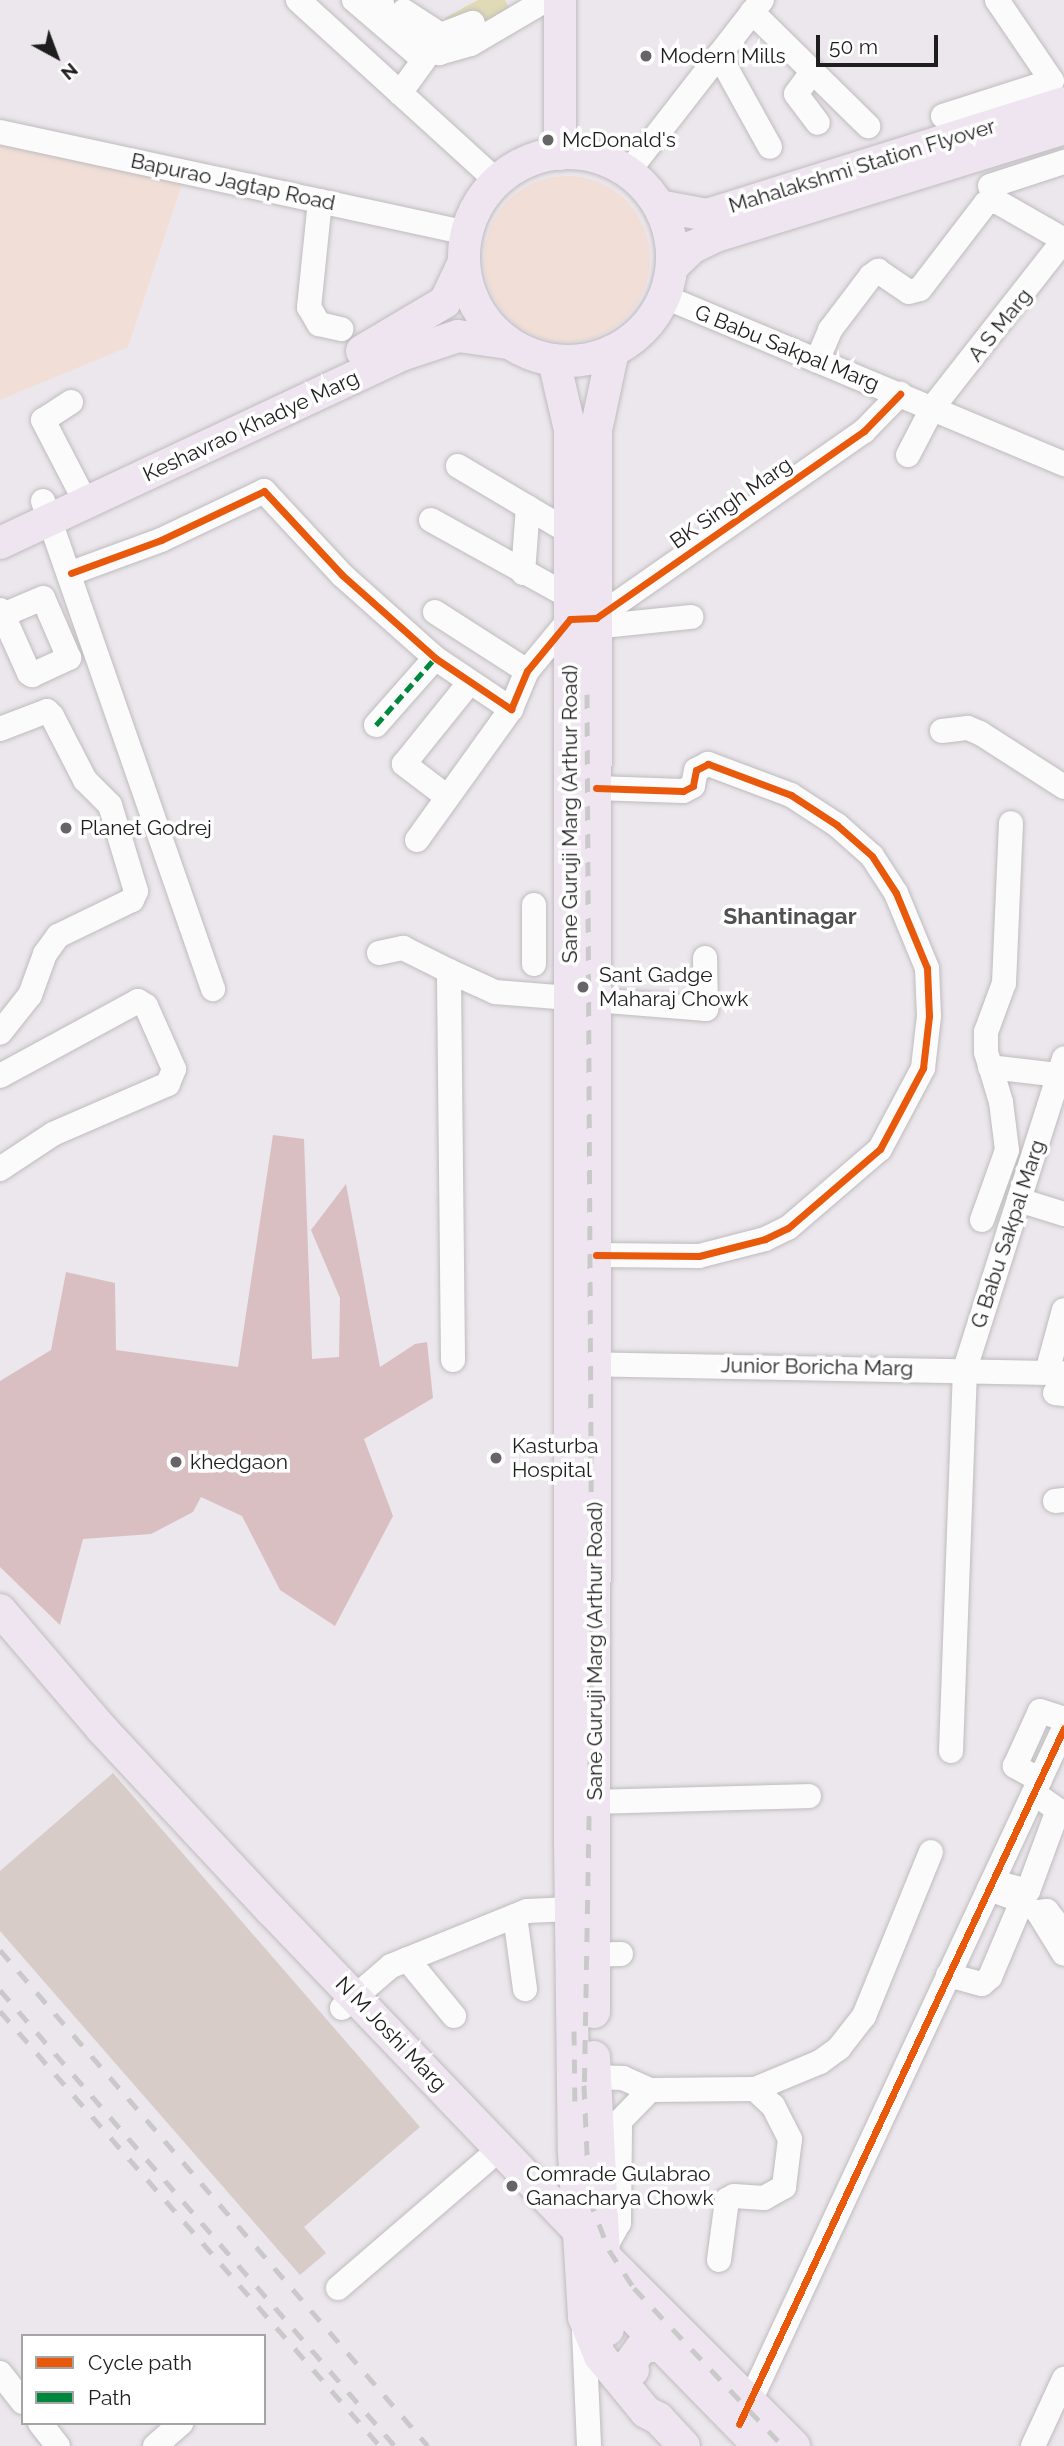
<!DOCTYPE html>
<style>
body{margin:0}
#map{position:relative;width:1064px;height:2446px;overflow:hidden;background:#ece7ec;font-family:Raleway,sans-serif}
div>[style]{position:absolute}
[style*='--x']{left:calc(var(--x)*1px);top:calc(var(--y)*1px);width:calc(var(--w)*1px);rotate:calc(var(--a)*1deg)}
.forest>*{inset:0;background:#d9bfc1}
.cemetery>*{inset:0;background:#d7ccc7}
.park>*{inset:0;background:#f1dfd7}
.round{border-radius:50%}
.pitch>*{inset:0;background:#e0dab6}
.roads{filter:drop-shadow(0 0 2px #bebcbe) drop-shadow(0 0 2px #bebcbe)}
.minor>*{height:24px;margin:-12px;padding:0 12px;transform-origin:12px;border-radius:12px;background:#fcfbfc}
.major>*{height:32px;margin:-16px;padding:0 16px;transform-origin:16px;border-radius:16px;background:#efe5f0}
.major>.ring{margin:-16px;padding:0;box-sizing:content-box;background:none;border:32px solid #efe5f0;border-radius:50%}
.rail>*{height:5px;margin-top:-2.5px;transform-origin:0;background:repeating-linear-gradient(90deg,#cac9ca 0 14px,transparent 0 28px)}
.quiet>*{height:5px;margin-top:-2.5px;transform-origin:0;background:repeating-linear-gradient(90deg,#00873e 0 10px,transparent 0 15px)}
.cycleway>*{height:7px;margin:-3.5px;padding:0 3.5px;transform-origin:3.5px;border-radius:3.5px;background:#e8590c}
.dots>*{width:19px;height:19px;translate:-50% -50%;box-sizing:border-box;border:4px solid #fff;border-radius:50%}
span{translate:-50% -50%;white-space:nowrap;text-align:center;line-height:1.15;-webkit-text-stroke:7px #fff;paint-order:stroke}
.poi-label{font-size:21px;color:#1e1e1e}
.left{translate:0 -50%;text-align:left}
.street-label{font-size:21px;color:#1e1e1e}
.neighbourhood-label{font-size:23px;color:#515151;font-weight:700}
.legend{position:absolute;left:21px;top:2334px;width:245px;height:91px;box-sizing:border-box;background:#fff;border:2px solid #a5a5a5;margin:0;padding:9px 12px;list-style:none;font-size:21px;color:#1e1e1e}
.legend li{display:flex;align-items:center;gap:14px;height:35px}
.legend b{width:35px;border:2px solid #a5a5a5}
.north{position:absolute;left:21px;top:21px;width:70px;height:70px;-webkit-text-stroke:5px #fff;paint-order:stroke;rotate:139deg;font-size:19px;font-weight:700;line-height:28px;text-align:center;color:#1e1e1e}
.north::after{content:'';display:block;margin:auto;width:24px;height:32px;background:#1e1e1e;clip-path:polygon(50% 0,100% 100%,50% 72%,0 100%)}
.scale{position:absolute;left:816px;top:35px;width:122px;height:32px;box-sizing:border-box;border:4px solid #1e1e1e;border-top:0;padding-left:9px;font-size:21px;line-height:24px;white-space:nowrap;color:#1e1e1e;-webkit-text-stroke:5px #fff;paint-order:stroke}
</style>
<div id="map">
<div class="forest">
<div style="clip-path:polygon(273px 1135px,304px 1139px,312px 1359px,339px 1357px,340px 1298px,311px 1230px,346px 1184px,380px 1367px,415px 1344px,427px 1342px,433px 1398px,364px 1439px,393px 1516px,335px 1626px,280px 1590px,242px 1516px,201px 1497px,193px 1512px,151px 1534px,83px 1539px,60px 1625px,0 1567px,0 1381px,51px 1350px,66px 1272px,115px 1283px,116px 1350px,238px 1367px)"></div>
</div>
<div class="cemetery">
<div style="clip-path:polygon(113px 1773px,420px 2127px,304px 2227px,326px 2253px,300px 2275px,0 1931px,0 1871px)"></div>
</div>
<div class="park">
<div style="clip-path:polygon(0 132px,186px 172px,128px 347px,0 400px)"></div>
<div class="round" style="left:484px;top:176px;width:166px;height:166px"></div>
</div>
<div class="pitch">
<div style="clip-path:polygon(478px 0,505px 0,512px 14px,459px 44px,445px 18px)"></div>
</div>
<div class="roads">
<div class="minor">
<div style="--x:298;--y:0;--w:269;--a:42.3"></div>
<div style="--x:354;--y:0;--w:92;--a:40.6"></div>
<div style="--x:424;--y:60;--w:41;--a:126"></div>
<div style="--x:381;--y:0;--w:11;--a:75"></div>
<div style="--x:384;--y:11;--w:50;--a:43.4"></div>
<div style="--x:420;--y:45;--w:21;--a:23"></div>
<div style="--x:439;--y:53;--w:33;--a:-16"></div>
<div style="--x:471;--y:44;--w:87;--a:-30.4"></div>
<div style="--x:404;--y:11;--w:44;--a:33"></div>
<div style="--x:441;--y:35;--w:34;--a:-21"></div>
<div style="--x:752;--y:12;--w:163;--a:44.5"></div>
<div style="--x:719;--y:55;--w:105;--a:61"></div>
<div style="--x:812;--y:72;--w:27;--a:126"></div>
<div style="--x:796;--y:94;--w:36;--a:53"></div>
<div style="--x:943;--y:116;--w:114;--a:-17.8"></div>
<div style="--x:1052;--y:81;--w:98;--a:-124.2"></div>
<div style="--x:0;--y:132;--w:477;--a:12.2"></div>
<div style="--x:628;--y:172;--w:218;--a:-52.1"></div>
<div style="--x:990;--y:186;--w:78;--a:-18"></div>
<div style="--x:320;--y:201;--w:107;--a:95.9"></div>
<div style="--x:309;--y:307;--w:20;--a:60"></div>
<div style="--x:319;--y:324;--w:23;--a:13"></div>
<div style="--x:665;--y:297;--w:433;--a:22.7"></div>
<div style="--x:817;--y:361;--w:34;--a:-67"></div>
<div style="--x:830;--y:330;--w:68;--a:-52.8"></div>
<div style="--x:871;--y:276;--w:9;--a:-36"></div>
<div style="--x:878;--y:271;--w:37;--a:34"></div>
<div style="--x:909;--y:292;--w:11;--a:-15"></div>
<div style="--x:920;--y:289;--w:108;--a:-52.5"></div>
<div style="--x:986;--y:203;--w:10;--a:-11"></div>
<div style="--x:996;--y:201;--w:78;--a:29.8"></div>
<div style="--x:71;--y:402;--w:33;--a:147"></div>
<div style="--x:43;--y:420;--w:93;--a:62.6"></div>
<div style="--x:908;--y:455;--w:54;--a:-62.5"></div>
<div style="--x:933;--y:407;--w:212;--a:-51.9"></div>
<div style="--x:458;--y:466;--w:129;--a:30.7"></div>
<div style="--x:43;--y:501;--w:517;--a:70.79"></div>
<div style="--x:431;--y:520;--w:159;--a:29"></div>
<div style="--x:570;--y:597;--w:14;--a:0"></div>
<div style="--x:71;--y:573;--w:96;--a:-20.1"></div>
<div style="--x:161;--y:540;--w:114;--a:-25.4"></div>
<div style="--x:264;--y:491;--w:115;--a:47.1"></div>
<div style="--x:342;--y:575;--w:125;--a:41.7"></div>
<div style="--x:435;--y:658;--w:92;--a:33.9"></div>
<div style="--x:511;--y:709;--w:41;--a:-67.2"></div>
<div style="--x:527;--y:671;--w:67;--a:-50.4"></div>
<div style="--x:570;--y:619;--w:26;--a:-2"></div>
<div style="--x:596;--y:618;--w:327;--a:-34.9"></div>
<div style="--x:864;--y:431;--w:52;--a:-45.8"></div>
<div style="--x:523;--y:573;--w:66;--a:-85.7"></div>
<div style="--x:0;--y:610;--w:6;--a:59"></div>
<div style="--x:3;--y:615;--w:64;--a:65.9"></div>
<div style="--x:29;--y:673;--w:4;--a:34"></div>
<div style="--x:32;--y:675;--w:41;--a:-24.7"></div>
<div style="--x:69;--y:658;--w:65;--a:-113.4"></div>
<div style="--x:43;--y:598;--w:43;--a:157"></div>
<div style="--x:435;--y:612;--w:109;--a:32.7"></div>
<div style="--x:584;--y:628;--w:108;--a:-5.9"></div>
<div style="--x:376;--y:725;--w:89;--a:-48.6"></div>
<div style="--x:0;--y:729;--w:50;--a:-21"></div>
<div style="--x:47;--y:711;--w:7;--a:45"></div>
<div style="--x:52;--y:716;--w:72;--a:62.7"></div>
<div style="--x:85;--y:780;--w:35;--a:45"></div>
<div style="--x:110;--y:805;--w:90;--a:73.2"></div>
<div style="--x:136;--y:891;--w:10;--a:114"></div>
<div style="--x:132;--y:900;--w:82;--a:154.1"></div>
<div style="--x:58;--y:936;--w:22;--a:126"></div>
<div style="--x:45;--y:954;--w:44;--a:110.1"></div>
<div style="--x:30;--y:995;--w:48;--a:128.3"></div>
<div style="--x:942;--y:731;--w:26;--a:-7"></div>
<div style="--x:968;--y:728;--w:13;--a:23"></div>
<div style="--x:980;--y:733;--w:100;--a:32.7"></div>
<div style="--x:446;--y:796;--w:53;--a:-142.7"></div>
<div style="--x:404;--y:764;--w:105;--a:-51.2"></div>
<div style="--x:417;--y:840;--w:161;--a:-54.3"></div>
<div style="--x:534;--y:905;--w:59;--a:90"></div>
<div style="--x:379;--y:953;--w:25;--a:-12"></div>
<div style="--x:403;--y:948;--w:51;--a:26.6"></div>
<div style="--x:990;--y:1067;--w:69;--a:6.6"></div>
<div style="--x:0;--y:1076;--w:157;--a:-28.5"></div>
<div style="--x:138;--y:1001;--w:9;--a:32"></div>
<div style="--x:146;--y:1006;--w:69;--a:66"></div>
<div style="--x:174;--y:1069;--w:16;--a:112"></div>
<div style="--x:168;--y:1084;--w:125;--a:156.5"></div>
<div style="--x:53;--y:1134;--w:64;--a:146.6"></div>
<div style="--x:1019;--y:1200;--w:47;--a:17.3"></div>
<div style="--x:982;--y:1220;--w:74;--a:-70.3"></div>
<div style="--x:1007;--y:1150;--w:48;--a:-97.1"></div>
<div style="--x:1001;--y:1102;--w:52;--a:-106.7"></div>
<div style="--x:986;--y:1052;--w:20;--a:-90"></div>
<div style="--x:986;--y:1032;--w:52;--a:-69.8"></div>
<div style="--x:1004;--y:983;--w:160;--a:-87.5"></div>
<div style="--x:596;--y:1255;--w:103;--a:0.6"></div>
<div style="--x:699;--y:1256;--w:68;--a:-14.4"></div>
<div style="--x:765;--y:1239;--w:25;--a:-26"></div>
<div style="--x:788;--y:1228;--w:121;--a:-40.7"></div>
<div style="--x:880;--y:1149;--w:92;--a:-62"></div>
<div style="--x:923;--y:1068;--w:52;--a:-83.4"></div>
<div style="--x:929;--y:1016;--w:48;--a:-92.4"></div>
<div style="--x:927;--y:968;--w:81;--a:-112.5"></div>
<div style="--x:896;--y:893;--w:44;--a:-123"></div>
<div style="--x:872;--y:856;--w:47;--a:-138.5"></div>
<div style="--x:837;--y:825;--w:55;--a:-146.9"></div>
<div style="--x:791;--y:795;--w:89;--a:-159.5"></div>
<div style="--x:708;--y:764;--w:13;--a:153"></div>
<div style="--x:696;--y:770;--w:16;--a:101"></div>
<div style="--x:693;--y:786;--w:11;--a:153"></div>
<div style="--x:683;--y:791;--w:87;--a:-178"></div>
<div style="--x:453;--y:1360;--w:389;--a:-90.6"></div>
<div style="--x:449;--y:971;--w:51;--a:24.5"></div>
<div style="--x:495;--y:992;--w:212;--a:4.6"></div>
<div style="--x:706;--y:1009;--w:51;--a:-91.1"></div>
<div style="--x:577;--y:1364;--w:487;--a:1.1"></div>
<div style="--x:1047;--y:1372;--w:64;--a:-74.7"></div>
<div style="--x:1055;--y:1393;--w:9;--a:6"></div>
<div style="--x:1055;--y:1501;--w:9;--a:-6"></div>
<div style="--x:951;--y:1751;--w:382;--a:-87.9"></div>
<div style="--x:965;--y:1369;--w:326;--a:-72.3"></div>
<div style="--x:1040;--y:1780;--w:29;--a:-151"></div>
<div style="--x:1015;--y:1766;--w:60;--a:-65.6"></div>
<div style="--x:1040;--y:1711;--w:25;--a:18"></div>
<div style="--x:595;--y:1802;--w:214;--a:-1.6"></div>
<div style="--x:1002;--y:1884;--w:27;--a:15"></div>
<div style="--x:1028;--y:1891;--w:86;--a:-69.7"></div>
<div style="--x:1058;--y:1810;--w:29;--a:-145"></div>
<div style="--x:515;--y:1916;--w:74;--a:82.2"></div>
<div style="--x:1064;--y:1933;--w:28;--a:-128"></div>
<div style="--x:1047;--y:1911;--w:9;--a:174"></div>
<div style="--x:1038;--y:1912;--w:49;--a:58.2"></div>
<div style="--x:576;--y:1955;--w:45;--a:-1.3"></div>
<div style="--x:407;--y:1959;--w:74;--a:50.5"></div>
<div style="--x:948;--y:1975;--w:35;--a:15"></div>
<div style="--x:982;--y:1984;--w:11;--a:-41"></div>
<div style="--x:990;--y:1977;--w:77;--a:-67.1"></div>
<div style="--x:1020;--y:1906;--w:8;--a:-113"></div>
<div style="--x:1017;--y:1899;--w:30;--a:-160"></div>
<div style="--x:342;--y:2008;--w:65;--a:-40.6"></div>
<div style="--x:391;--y:1966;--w:147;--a:-22"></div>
<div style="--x:527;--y:1911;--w:44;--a:-2.6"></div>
<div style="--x:594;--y:2077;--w:29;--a:2"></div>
<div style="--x:623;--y:2078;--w:30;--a:24"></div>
<div style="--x:650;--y:2090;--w:105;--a:-0.5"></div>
<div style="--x:755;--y:2089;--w:70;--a:-22.6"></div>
<div style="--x:820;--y:2062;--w:24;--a:-36"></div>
<div style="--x:839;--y:2048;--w:41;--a:-52"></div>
<div style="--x:864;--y:2016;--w:177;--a:-67.8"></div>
<div style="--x:606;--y:2246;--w:26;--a:-61"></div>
<div style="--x:619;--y:2223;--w:102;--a:-89.4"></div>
<div style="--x:620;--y:2121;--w:43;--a:-45.9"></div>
<div style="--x:719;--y:2260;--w:61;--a:-82.4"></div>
<div style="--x:727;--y:2200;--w:8;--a:-30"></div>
<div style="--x:734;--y:2196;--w:30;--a:4"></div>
<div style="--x:764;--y:2198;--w:23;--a:-29"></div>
<div style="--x:784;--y:2187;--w:48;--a:-82.9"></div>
<div style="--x:790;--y:2139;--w:37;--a:-117"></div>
<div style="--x:773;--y:2106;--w:25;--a:-137"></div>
<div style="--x:338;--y:2288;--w:196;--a:-40.7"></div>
<div style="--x:584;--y:2331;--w:115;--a:87.5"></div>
<div style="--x:0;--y:2373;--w:37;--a:52"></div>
<div style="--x:744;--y:2414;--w:757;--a:-64.99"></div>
<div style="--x:40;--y:2423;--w:29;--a:52"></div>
<div style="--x:155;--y:2446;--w:35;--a:-41"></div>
<div style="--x:1033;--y:2446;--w:74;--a:-65.2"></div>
</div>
<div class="major">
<div class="ring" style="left:464px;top:153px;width:176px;height:176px"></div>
<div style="--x:560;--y:154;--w:154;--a:-90"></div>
<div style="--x:659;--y:206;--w:49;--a:10.6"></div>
<div style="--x:707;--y:215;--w:374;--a:-17.4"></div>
<div style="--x:672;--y:267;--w:29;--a:-44"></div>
<div style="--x:693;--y:247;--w:25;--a:-26"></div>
<div style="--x:716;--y:236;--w:364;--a:-17.2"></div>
<div style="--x:362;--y:351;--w:96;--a:-30.6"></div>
<div style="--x:445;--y:302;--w:42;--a:-64.7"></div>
<div style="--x:554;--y:361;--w:71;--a:76.9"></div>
<div style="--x:570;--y:430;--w:1409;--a:90"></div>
<div style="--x:570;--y:1839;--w:313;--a:89.3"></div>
<div style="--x:574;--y:2152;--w:165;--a:86.5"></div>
<div style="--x:584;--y:2317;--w:42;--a:67.7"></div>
<div style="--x:600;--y:2356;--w:72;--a:50.6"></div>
<div style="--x:646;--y:2412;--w:13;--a:27"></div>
<div style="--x:658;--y:2418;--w:38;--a:47"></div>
<div style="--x:0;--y:543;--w:446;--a:-25.1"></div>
<div style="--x:404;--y:354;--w:57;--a:-18.4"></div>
<div style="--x:458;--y:336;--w:50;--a:8"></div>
<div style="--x:0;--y:1610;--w:157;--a:49.4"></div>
<div style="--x:102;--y:1729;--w:248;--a:47"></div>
<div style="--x:271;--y:1910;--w:446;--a:46.2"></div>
<div style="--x:580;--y:2232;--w:303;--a:45"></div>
<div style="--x:594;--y:2012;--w:1582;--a:-89.93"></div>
<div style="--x:596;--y:430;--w:81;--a:-77.9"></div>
<div style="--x:594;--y:2057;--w:273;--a:87.1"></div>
<div style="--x:599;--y:2282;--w:229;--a:45.7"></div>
<div style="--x:633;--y:2370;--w:8;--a:-104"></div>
<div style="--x:631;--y:2362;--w:19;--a:-54"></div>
<div style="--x:642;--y:2347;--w:19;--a:-6"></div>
</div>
</div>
<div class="rail">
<div style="--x:587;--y:694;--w:954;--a:89.7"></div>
<div style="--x:592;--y:1648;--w:437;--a:91"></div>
<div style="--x:584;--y:2085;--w:113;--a:87.5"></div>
<div style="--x:589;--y:2198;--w:56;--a:69"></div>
<div style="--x:609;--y:2250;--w:45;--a:56.7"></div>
<div style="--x:634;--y:2288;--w:217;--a:46.7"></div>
<div style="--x:0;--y:1950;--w:655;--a:49.21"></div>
<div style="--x:0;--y:1990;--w:603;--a:49.1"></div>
<div style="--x:0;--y:2011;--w:578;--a:48.86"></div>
<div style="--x:574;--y:2031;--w:81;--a:89.3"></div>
</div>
<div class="quiet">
<div style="--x:376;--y:725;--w:89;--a:-48.6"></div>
</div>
<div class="cycleway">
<div style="--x:71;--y:573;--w:96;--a:-20.1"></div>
<div style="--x:161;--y:540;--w:114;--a:-25.4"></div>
<div style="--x:264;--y:491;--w:115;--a:47.1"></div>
<div style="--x:342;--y:575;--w:125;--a:41.7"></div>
<div style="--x:435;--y:658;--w:92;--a:33.9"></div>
<div style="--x:511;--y:709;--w:41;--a:-67.2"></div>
<div style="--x:527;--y:671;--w:67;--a:-50.4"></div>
<div style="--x:570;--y:619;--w:26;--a:-2"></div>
<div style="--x:596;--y:618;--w:327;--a:-34.9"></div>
<div style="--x:864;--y:431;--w:52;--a:-45.8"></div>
<div style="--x:596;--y:1255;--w:103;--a:0.6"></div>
<div style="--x:699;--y:1256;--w:68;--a:-14.4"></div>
<div style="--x:765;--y:1239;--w:25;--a:-26"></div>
<div style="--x:788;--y:1228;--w:121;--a:-40.7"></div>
<div style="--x:880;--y:1149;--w:92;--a:-62"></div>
<div style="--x:923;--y:1068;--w:52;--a:-83.4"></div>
<div style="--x:929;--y:1016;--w:48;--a:-92.4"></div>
<div style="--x:927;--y:968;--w:81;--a:-112.5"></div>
<div style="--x:896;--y:893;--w:44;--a:-123"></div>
<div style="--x:872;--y:856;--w:47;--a:-138.5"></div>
<div style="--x:837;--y:825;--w:55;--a:-146.9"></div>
<div style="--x:791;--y:795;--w:89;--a:-159.5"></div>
<div style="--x:708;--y:764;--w:13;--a:153"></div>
<div style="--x:696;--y:770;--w:16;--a:101"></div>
<div style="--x:693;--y:786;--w:11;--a:153"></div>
<div style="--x:683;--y:791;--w:87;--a:-178"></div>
<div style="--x:739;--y:2424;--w:768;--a:-64.97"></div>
</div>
<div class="dots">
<div style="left:646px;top:56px;background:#666466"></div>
<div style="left:548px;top:140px;background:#666466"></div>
<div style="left:66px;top:828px;background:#666466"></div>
<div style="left:583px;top:987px;background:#666466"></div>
<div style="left:496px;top:1458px;background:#666466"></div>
<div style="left:176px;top:1462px;background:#666466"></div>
<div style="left:512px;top:2186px;background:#666466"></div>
</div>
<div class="poi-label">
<span class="left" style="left:660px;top:56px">Modern Mills</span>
<span class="left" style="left:562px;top:140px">McDonald's</span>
<span class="left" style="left:80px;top:828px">Planet Godrej</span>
<span class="left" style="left:599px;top:987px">Sant Gadge<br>Maharaj Chowk</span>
<span class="left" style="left:512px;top:1458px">Kasturba<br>Hospital</span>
<span class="left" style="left:190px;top:1462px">khedgaon</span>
<span class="left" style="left:526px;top:2186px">Comrade Gulabrao<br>Ganacharya Chowk</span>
</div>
<div class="street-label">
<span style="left:862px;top:166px;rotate:-17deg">Mahalakshmi Station Flyover</span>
<span style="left:233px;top:182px;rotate:12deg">Bapurao Jagtap Road</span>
<span style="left:1000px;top:325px;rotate:-51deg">A S Marg</span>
<span style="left:787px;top:348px;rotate:22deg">G Babu Sakpal Marg</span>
<span style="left:251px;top:426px;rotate:-25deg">Keshavrao Khadye Marg</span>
<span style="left:731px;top:503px;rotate:-35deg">BK Singh Marg</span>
<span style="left:570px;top:814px;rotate:-90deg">Sane Guruji Marg (Arthur Road)</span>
<span style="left:1008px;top:1234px;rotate:-72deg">G Babu Sakpal Marg</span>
<span style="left:817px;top:1367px;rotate:1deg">Junior Boricha Marg</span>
<span style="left:595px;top:1651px;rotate:-90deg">Sane Guruji Marg (Arthur Road)</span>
<span style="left:391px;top:2034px;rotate:46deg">N M Joshi Marg</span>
</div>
<div class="neighbourhood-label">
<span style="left:790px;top:916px">Shantinagar</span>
</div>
<ul class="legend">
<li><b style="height:9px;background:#e8590c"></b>Cycle path</li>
<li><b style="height:9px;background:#00873e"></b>Path</li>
</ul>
<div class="north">N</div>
<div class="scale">50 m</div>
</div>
